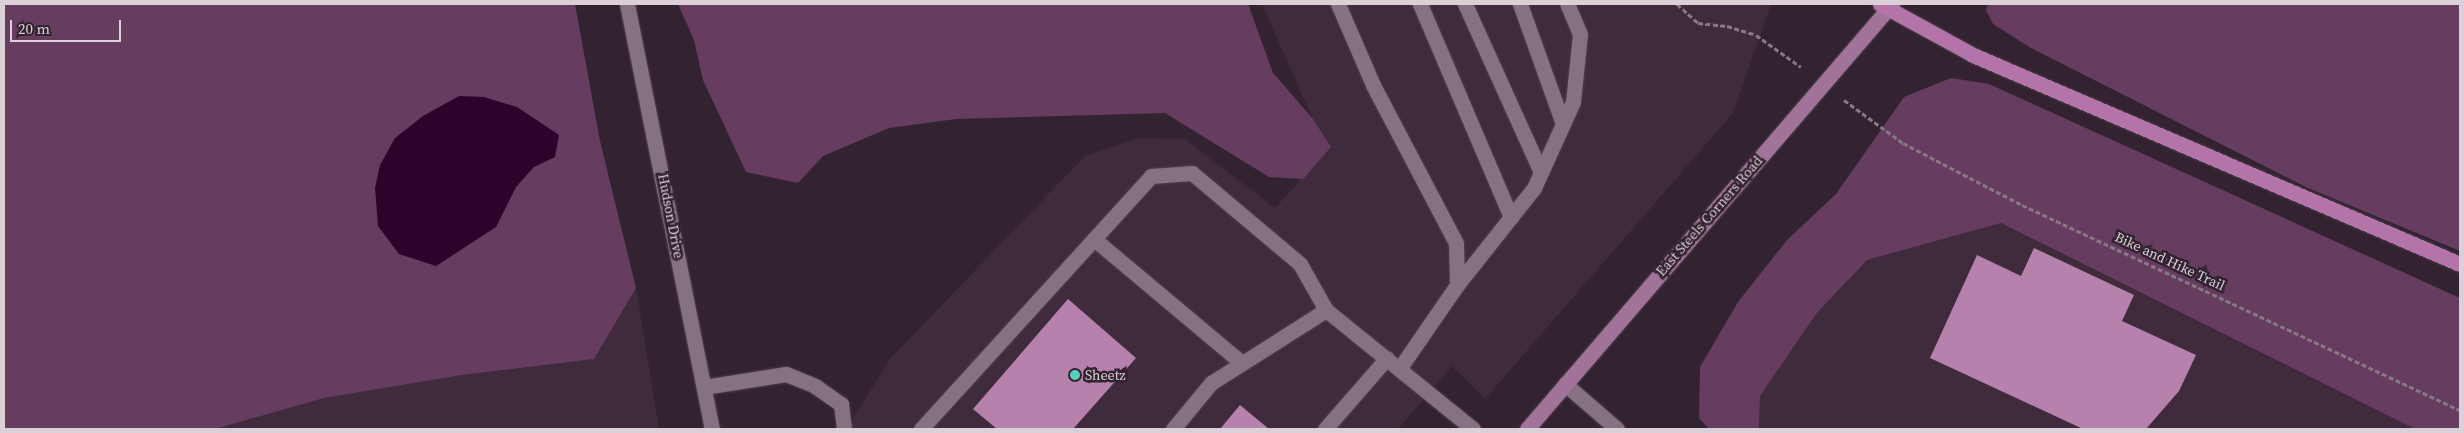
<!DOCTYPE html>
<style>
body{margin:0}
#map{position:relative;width:2464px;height:433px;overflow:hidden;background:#332330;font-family:"Source Serif 4",serif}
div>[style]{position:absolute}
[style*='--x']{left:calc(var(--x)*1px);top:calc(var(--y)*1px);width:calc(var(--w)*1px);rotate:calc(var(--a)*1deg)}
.built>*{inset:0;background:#402b3d}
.green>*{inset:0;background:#663d60}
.water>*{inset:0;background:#2f022b}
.building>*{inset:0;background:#b781ae}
.path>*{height:3px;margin-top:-1.5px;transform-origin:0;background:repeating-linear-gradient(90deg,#877984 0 5px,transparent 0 7.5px)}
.roads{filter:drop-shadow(0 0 1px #4c3f4a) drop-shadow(0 0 1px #4c3f4a)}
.minor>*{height:15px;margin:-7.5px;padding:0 7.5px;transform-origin:7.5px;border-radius:7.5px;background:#857181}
.major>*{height:15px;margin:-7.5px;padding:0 7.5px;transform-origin:7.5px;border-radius:7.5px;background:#a1739a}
.highway>*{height:15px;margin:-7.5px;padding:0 7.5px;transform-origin:7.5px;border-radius:7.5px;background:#b474aa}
.dots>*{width:14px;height:14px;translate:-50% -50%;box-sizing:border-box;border:2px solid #332330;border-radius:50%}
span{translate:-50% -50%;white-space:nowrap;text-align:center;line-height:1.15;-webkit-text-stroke:5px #332330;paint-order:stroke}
.street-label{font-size:14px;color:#dbd0d8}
.poi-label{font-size:14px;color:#dbd0d8}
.left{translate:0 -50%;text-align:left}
.frame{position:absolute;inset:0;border:5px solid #dbd0d8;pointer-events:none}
.scale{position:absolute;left:10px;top:20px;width:111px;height:22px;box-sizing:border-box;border:2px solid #dbd0d8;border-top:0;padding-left:6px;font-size:15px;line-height:18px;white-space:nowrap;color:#dbd0d8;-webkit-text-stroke:4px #332330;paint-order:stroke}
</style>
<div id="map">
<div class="built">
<div style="clip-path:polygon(1262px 4px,1771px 4px,1733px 113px,1485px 399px,1452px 366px,1398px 429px,846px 429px,891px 358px,1085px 156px,1140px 138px,1185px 139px,1275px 208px,1331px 147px,1313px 119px)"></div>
<div style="clip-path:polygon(2001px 223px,2415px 429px,1759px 429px,1760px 396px,1816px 314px,1867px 260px)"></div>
<div style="clip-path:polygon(636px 288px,659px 429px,215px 429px,324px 398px,462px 375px,594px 359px)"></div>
</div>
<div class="green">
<div style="clip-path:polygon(4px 4px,575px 4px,600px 141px,636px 288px,594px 359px,462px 375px,324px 398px,215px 429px,4px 429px)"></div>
<div style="clip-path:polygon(678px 4px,1248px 4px,1273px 73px,1313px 119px,1331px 147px,1303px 179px,1269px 177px,1165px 113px,956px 119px,889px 128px,823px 156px,798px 183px,746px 172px,703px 80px,694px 40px)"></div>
<div style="clip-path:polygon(1988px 4px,2460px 4px,2460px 251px,2308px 188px,2031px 48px,1993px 24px,1986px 10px)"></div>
<div style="clip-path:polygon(1951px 78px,1989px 84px,2460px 298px,2460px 429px,2415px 429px,2001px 223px,1867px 260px,1816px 314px,1760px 396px,1759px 429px,1709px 429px,1699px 418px,1700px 367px,1738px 302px,1787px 240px,1836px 194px,1904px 97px)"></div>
</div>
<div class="water">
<div style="clip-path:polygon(459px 96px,484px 97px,517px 107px,559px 135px,555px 157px,534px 167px,516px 187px,496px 227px,436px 266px,399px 254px,378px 226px,375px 188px,380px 165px,395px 138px,423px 116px)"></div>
</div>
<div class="building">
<div style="clip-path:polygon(2034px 248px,2134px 295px,2122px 321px,2196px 355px,2179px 391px,2146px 429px,2083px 429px,1930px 358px,1977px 255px,2021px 276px)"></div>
<div style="clip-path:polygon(1068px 299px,1136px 358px,1073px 429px,997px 429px,973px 409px)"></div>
<div style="clip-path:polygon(1240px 405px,1269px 429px,1220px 429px)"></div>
</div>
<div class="path">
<div style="--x:1677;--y:4;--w:28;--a:42"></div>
<div style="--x:1698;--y:23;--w:29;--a:6"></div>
<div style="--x:1727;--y:26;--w:30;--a:17"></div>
<div style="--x:1756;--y:35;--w:55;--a:35.4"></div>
<div style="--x:1844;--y:100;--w:73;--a:36.1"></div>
<div style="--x:1903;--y:143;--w:134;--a:27.5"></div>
<div style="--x:2022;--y:205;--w:484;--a:25.1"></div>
</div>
<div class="roads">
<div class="minor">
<div style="--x:627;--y:4;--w:433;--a:78.7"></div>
<div style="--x:1338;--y:4;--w:88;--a:66.6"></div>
<div style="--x:1373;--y:85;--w:178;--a:62.3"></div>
<div style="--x:1456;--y:243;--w:42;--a:88.6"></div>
<div style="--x:1457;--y:285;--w:102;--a:124.6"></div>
<div style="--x:1420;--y:4;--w:232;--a:66.9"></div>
<div style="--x:1465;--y:4;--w:184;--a:65.7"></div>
<div style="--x:1520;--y:4;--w:127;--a:70.3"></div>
<div style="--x:1094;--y:239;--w:193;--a:40"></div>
<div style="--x:1457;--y:285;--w:124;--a:-51.6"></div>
<div style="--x:1534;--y:188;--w:94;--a:-65.6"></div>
<div style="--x:1573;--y:102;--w:68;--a:-84.1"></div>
<div style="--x:1580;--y:34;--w:33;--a:-113"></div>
<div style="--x:1565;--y:384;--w:69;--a:40.9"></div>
<div style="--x:704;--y:387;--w:83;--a:-9"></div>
<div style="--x:786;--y:374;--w:31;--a:22"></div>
<div style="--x:815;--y:386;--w:32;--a:35"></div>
<div style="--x:841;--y:404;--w:25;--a:83"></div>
<div style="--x:921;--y:429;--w:342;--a:-47.7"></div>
<div style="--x:1151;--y:176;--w:41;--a:-4.2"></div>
<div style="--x:1192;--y:173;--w:141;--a:40.1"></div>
<div style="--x:1300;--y:264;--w:53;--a:60.5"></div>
<div style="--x:1173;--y:429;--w:60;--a:-50.4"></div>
<div style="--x:1211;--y:383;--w:136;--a:-32.4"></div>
<div style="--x:1326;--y:310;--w:189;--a:39"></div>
<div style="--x:1325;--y:429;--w:94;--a:-48.9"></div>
</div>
<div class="major">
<div style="--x:1527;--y:429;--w:560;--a:-49.34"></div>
</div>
<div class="highway">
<div style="--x:1880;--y:4;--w:106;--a:28.7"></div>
<div style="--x:1973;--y:55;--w:530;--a:23.23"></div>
</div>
</div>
<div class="dots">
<div style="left:1075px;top:375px;background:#5acebd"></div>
</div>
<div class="street-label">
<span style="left:671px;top:216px;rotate:79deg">Hudson Drive</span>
<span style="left:1709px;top:216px;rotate:-49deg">East Steels Corners Road</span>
<span style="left:2170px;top:261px;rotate:25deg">Bike and Hike Trail</span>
</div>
<div class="poi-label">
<span class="left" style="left:1085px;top:375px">Sheetz</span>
</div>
<div class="frame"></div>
<div class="scale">20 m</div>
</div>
